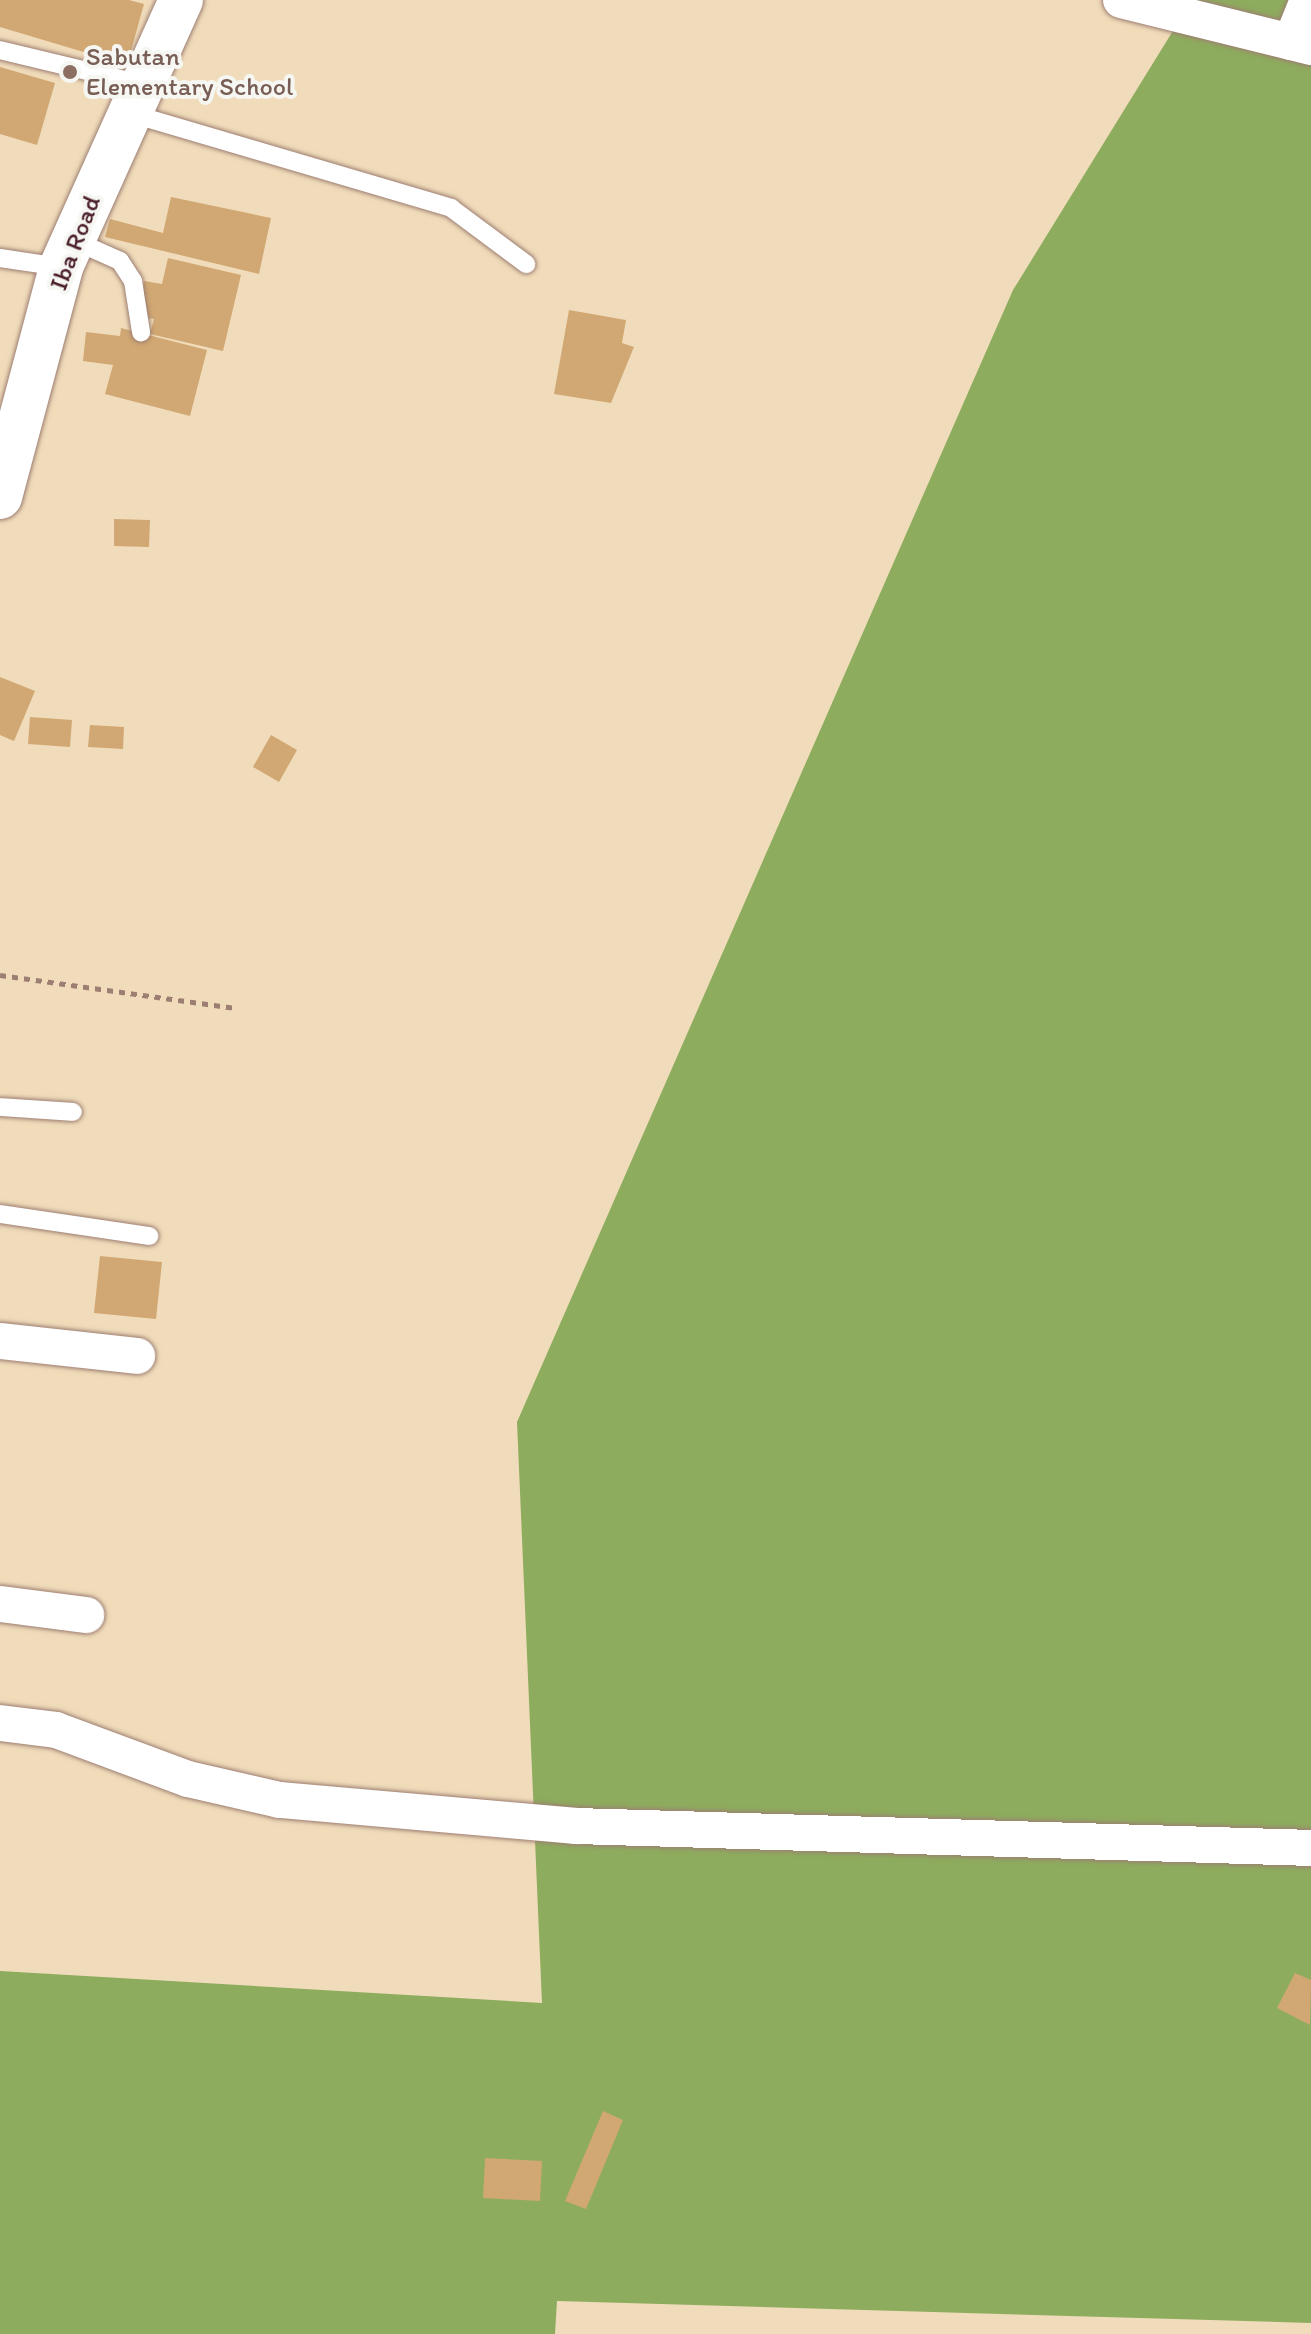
<!DOCTYPE html>
<style>
body{margin:0}
#map{position:relative;width:1311px;height:2334px;overflow:hidden;background:#f0dcba;font-family:Itim,sans-serif}
div>[style]{position:absolute}
[style*='--x']{left:calc(var(--x)*1px);top:calc(var(--y)*1px);width:calc(var(--w)*1px);rotate:calc(var(--a)*1deg)}
.forest>*{inset:0;background:#8eac5e}
.building>*{inset:0;background:#d1a873}
.path>*{height:5px;margin-top:-2.5px;transform-origin:0;background:repeating-linear-gradient(90deg,#9d7e72 0 6px,transparent 0 12px)}
.roads{filter:drop-shadow(0 0 2px #9d7e72) drop-shadow(0 0 2px #9d7e72)}
.lane>*{height:18px;margin:-9px;padding:0 9px;transform-origin:9px;border-radius:9px;background:#fff}
.street>*{height:36px;margin:-18px;padding:0 18px;transform-origin:18px;border-radius:18px;background:#fff}
.secondary>*{height:44px;margin:-22px;padding:0 22px;transform-origin:22px;border-radius:22px;background:#fff}
.dots>*{width:22px;height:22px;translate:-50% -50%;box-sizing:border-box;border:4px solid #f6f6f2;border-radius:50%}
span{translate:-50% -50%;white-space:nowrap;text-align:center;line-height:1.15;-webkit-text-stroke:8px #f6f6f2;paint-order:stroke}
.education-label{font-size:26px;color:#785e54}
.left{translate:0 -50%;text-align:left}
.street-label{font-size:26px;color:#4a1f2b}
</style>
<div id="map">
<div class="forest">
<div style="clip-path:polygon(1192px 0,1311px 0,1311px 2323px,557px 2301px,555px 2334px,0 2334px,0 1971px,542px 2003px,517px 1422px,1013px 290px)"></div>
</div>
<div class="building">
<div style="clip-path:polygon(0 0,129px 0,144px 4px,127px 65px,0 27px)"></div>
<div style="clip-path:polygon(0 67px,55px 83px,37px 145px,0 134px)"></div>
<div style="clip-path:polygon(171px 197px,271px 218px,259px 274px,105px 237px,110px 219px,163px 233px)"></div>
<div style="clip-path:polygon(168px 258px,241px 275px,223px 351px,150px 334px,154px 319px,140px 317px,144px 281px,162px 284px)"></div>
<div style="clip-path:polygon(569px 310px,626px 320px,622px 343px,634px 347px,611px 403px,554px 394px)"></div>
<div style="clip-path:polygon(121px 328px,207px 350px,190px 416px,105px 394px,113px 365px,83px 361px,86px 332px,120px 336px)"></div>
<div style="clip-path:polygon(114px 519px,150px 520px,149px 547px,114px 546px)"></div>
<div style="clip-path:polygon(0 677px,35px 691px,14px 741px,0 735px)"></div>
<div style="clip-path:polygon(30px 717px,72px 720px,70px 747px,28px 744px)"></div>
<div style="clip-path:polygon(90px 725px,124px 727px,123px 749px,88px 747px)"></div>
<div style="clip-path:polygon(271px 735px,297px 750px,279px 782px,253px 767px)"></div>
<div style="clip-path:polygon(100px 1256px,162px 1262px,156px 1319px,94px 1313px)"></div>
<div style="clip-path:polygon(1295px 1973px,1311px 1980px,1310px 2025px,1277px 2008px)"></div>
<div style="clip-path:polygon(603px 2111px,623px 2120px,586px 2209px,565px 2201px)"></div>
<div style="clip-path:polygon(485px 2158px,542px 2161px,540px 2201px,483px 2198px)"></div>
</div>
<div class="path">
<div style="--x:0;--y:975;--w:236;--a:8"></div>
</div>
<div class="roads">
<div class="lane">
<div style="--x:0;--y:50;--w:146;--a:13.5"></div>
<div style="--x:129;--y:113;--w:336;--a:16.4"></div>
<div style="--x:451;--y:208;--w:94;--a:36.7"></div>
<div style="--x:73;--y:240;--w:51;--a:24.1"></div>
<div style="--x:120;--y:261;--w:24;--a:57"></div>
<div style="--x:133;--y:281;--w:52;--a:81.1"></div>
<div style="--x:0;--y:258;--w:62;--a:8.4"></div>
<div style="--x:0;--y:1107;--w:73;--a:3.9"></div>
<div style="--x:0;--y:1214;--w:151;--a:8.4"></div>
</div>
<div class="street">
<div style="--x:1121;--y:0;--w:196;--a:13.9"></div>
<div style="--x:1291;--y:42;--w:45;--a:-68"></div>
<div style="--x:0;--y:1341;--w:138;--a:6.2"></div>
<div style="--x:0;--y:1604;--w:87;--a:7.3"></div>
<div style="--x:0;--y:1723;--w:56;--a:7.1"></div>
<div style="--x:56;--y:1730;--w:141;--a:20.4"></div>
<div style="--x:188;--y:1779;--w:94;--a:12.9"></div>
<div style="--x:280;--y:1800;--w:297;--a:5"></div>
<div style="--x:576;--y:1826;--w:735;--a:1.71"></div>
</div>
<div class="secondary">
<div style="--x:0;--y:497;--w:238;--a:-75.1"></div>
<div style="--x:61;--y:267;--w:293;--a:-65.8"></div>
</div>
</div>
<div class="dots">
<div style="left:70px;top:72px;background:#8d6e63"></div>
</div>
<div class="education-label">
<span class="left" style="left:86px;top:72px">Sabutan<br>Elementary School</span>
</div>
<div class="street-label">
<span style="left:75px;top:243px;rotate:-69deg">Iba Road</span>
</div>
</div>
